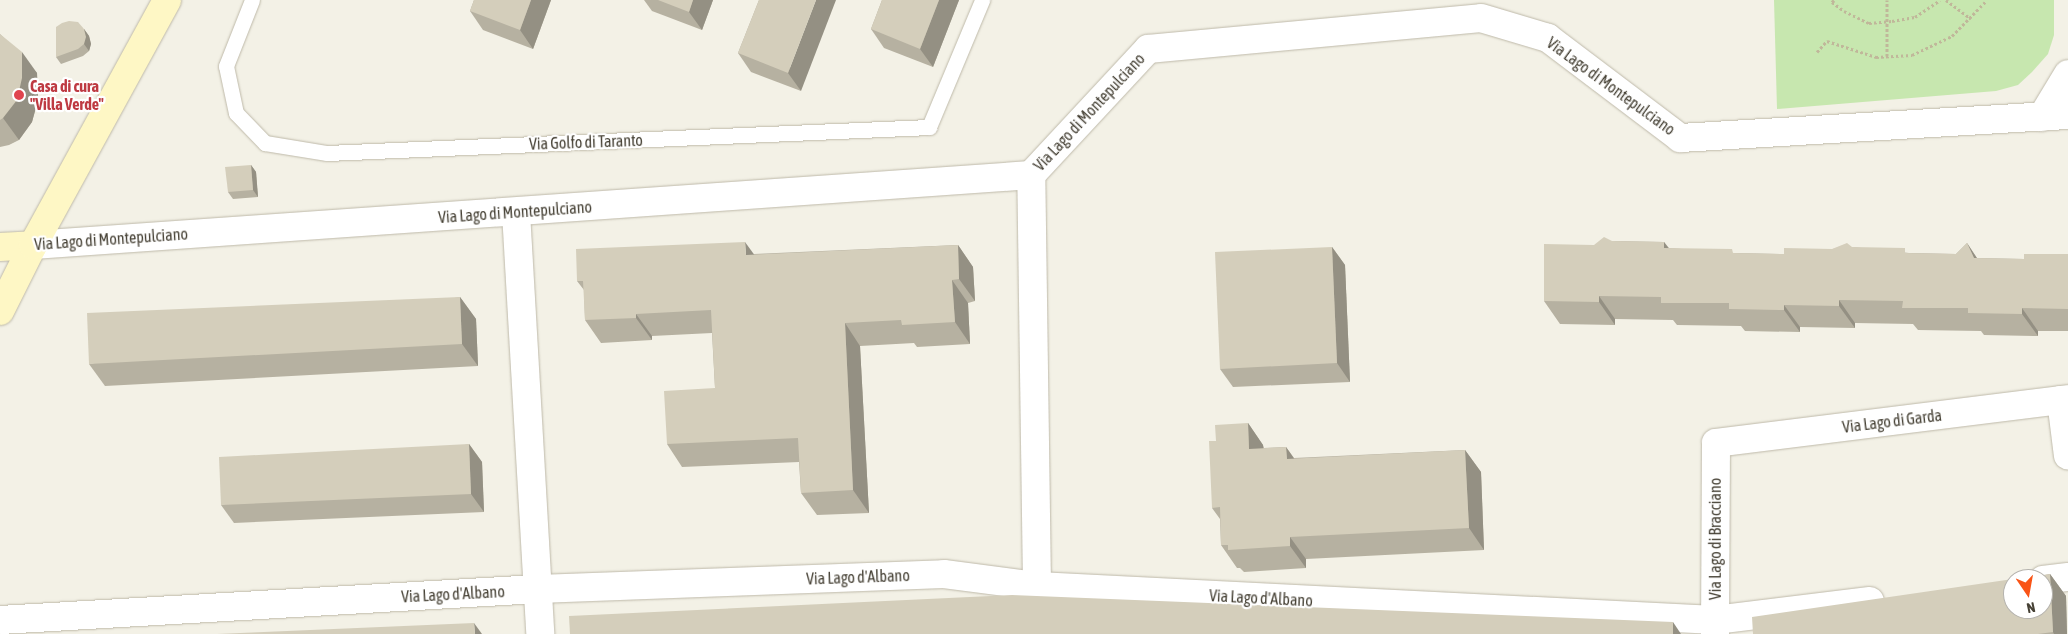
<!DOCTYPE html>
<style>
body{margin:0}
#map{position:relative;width:2068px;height:634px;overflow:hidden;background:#f3f1e6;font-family:"Asap Condensed",sans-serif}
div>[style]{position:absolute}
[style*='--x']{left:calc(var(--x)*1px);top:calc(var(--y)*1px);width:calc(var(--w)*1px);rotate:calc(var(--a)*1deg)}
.green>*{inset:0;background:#c7e7af}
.path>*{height:3px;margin-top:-1.5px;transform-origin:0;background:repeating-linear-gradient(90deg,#c0b79a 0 2.5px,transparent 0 5px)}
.roads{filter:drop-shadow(0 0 1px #beb9a9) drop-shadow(0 0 1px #beb9a9)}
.lane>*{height:15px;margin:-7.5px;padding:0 7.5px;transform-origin:7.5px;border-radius:7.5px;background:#fff}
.street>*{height:28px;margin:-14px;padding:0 14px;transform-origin:14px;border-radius:14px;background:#fff}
.secondary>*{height:28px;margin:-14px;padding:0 14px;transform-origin:14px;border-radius:14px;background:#fef7c5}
.wall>*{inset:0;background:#b6b1a1}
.shaded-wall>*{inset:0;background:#949083}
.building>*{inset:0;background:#d4cebb}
.dots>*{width:14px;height:14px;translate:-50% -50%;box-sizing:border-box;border:2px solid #fff;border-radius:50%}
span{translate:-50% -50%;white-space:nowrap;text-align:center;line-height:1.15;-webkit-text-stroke:4.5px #fff;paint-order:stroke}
.health-label{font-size:16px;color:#be3a42;font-weight:700}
.left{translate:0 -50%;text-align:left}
.street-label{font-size:16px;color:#464135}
.north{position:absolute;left:2003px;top:569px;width:50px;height:50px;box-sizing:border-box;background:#fff;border:1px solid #b5b3ae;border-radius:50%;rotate:168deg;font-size:14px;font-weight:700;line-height:20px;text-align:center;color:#464135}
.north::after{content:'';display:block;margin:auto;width:18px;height:22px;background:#f95417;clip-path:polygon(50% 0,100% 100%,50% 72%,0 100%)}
</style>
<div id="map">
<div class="green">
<div style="clip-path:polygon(1774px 0,2054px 0,2054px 35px,2048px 54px,2032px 72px,2018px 85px,1996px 91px,1777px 109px)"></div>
</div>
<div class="path">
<div style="--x:1834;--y:0;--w:3;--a:135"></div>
<div style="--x:1832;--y:2;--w:15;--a:37"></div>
<div style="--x:1844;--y:11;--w:28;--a:26"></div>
<div style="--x:1869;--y:23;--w:23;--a:-5"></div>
<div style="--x:1892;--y:21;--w:23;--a:-10"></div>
<div style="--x:1915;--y:17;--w:30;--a:-34"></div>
<div style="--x:1946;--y:0;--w:31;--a:37"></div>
<div style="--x:1817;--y:52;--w:15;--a:-48"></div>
<div style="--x:1827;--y:41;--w:52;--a:18.1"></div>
<div style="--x:1876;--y:57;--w:36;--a:-3"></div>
<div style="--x:1912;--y:55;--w:44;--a:-25.4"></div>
<div style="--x:1952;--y:36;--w:50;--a:-45.8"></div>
<div style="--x:1887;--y:56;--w:56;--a:-90"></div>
</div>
<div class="roads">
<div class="lane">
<div style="--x:252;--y:0;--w:71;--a:111.5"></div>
<div style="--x:226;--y:66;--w:48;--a:78"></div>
<div style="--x:236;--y:113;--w:42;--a:46"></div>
<div style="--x:265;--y:143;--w:63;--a:9.2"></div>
<div style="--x:327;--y:153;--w:603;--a:-2.47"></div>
<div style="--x:929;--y:127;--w:138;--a:-67.3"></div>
</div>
<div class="street">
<div style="--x:2042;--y:117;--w:50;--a:-58.8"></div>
<div style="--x:516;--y:212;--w:423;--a:86.7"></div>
<div style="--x:33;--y:245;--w:1000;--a:-4.01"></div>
<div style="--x:2061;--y:400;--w:56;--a:82.9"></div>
<div style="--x:2043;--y:580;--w:25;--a:-7"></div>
<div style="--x:1037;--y:586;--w:411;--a:-90.8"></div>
<div style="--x:1031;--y:175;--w:172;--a:-47.1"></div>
<div style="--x:1148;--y:49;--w:334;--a:-5.3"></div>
<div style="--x:1481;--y:18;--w:70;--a:16.6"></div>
<div style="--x:1548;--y:38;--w:166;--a:37.1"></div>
<div style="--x:1680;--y:138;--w:389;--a:-3.4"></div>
<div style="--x:0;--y:620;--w:539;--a:-3.3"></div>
<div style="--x:538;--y:589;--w:406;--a:-2.1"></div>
<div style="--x:944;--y:574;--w:94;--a:7.4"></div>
<div style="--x:1037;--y:586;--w:679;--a:2.87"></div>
<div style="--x:1715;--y:620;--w:156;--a:-7"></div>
<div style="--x:1715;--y:634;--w:191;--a:-89.7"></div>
<div style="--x:1716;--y:443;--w:355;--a:-7.1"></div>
</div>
<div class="secondary">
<div style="--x:0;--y:247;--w:33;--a:-3"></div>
<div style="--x:0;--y:311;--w:74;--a:-63.4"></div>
<div style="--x:33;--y:245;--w:279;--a:-61.3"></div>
</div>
</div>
<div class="wall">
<div style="clip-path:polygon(474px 0,551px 0,533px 49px,483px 30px,470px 11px)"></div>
<div style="clip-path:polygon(644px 0,713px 0,702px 30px,652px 11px)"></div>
<div style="clip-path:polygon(759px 0,801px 91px,751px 72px,738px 53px)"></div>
<div style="clip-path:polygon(882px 0,959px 0,933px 67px,884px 48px,871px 29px)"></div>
<div style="clip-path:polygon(84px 29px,89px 36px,91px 44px,89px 51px,83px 56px,61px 64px,56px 57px)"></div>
<div style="clip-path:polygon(0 34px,37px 73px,38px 100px,32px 122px,19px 140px,9px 145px,0 147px)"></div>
<div style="clip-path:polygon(251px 165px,256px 172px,258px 197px,233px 199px,228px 192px)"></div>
<div style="clip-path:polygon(1612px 241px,1664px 242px,1669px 248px,1734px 253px,1784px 254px,1852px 247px,1909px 253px,1956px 254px,1967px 243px,1977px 258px,2024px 259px,2068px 254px,2068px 331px,2038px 331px,2038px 336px,1984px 335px,1981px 331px,1918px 330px,1913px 324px,1855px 323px,1855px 328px,1800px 327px,1800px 332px,1745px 331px,1741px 326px,1677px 325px,1673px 320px,1615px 319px,1615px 325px,1560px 324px,1544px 301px)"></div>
<div style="clip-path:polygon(958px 245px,973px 267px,975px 301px,968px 303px,970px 344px,917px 347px,914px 343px,860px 346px,869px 513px,817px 515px,801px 493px,799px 462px,682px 467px,667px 444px,715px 388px,712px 333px,652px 336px,652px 340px,601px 343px,585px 320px,584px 290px,577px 281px,754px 254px)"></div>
<div style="clip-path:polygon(1332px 247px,1345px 265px,1350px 382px,1233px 387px,1220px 369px)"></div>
<div style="clip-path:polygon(460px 297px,476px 319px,478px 366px,105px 386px,89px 364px)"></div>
<div style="clip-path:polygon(1248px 423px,1263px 445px,1264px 448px,1286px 447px,1294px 458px,1465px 450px,1481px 472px,1484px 550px,1306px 559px,1306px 568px,1244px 572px,1240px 568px,1237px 568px,1221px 545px,1220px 519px,1212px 508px,1216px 441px)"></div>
<div style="clip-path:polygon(469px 444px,482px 462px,484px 512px,234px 523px,221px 505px)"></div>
<div style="clip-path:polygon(2050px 574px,2066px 596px,2067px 634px,1753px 634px)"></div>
</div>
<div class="shaded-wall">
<div style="clip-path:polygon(531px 0,551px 0,533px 49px,520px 30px)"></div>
<div style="clip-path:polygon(693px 0,713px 0,702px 30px,689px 12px)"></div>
<div style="clip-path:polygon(816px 0,836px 0,801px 91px,788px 73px)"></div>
<div style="clip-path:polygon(939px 0,959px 0,933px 67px,920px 49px)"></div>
<div style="clip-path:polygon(84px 29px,89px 36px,91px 44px,89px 51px,84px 44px)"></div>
<div style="clip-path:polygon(22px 52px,37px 73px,38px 100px,32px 122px,19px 140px,3px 118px)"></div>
<div style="clip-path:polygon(251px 165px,256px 172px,258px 197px,253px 190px)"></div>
<div style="clip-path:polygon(745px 242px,761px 264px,746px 255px)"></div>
<div style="clip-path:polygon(1664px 242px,1680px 264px,1664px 248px)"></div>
<div style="clip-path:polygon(1967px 243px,1982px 266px,1974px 258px)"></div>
<div style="clip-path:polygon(958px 245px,973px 267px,975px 301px,959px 279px)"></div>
<div style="clip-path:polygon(1332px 247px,1345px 265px,1350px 382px,1337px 363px)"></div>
<div style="clip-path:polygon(952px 280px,968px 303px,970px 344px,955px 322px)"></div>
<div style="clip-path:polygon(1599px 296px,1615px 319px,1615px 325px,1599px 302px)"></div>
<div style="clip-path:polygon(460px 297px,476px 319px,478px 366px,462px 344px)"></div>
<div style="clip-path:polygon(1839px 300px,1855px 323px,1855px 328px,1839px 306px)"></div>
<div style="clip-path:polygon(1784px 305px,1800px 327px,1800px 332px,1784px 310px)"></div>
<div style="clip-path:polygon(2022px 308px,2038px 331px,2038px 336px,2022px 314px)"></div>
<div style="clip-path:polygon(636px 314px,652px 336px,652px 340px,636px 318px)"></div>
<div style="clip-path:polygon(845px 323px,860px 346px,869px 513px,853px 490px)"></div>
<div style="clip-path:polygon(1248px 423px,1263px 445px,1265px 471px,1249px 449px)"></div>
<div style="clip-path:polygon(469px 444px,482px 462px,484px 512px,471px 494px)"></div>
<div style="clip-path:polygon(1286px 447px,1302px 470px,1287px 459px)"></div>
<div style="clip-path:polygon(1465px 450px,1481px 472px,1484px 550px,1469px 528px)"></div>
<div style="clip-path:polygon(1290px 537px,1306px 559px,1306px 568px,1290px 546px)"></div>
<div style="clip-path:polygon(2050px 574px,2066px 596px,2067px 634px,2054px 634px,2053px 632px)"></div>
<div style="clip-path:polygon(1673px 622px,1681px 634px,1673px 634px)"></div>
<div style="clip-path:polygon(474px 623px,482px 634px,475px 634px)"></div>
</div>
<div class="building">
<div style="clip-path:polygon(474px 0,531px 0,520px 30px,470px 11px)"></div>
<div style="clip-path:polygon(658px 0,693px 0,689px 12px)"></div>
<div style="clip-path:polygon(759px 0,816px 0,788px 73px,738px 53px)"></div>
<div style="clip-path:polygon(882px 0,939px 0,920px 49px,871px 29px)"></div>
<div style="clip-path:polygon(69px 21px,78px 22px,84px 29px,86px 37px,84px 44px,78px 49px,56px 57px,56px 27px,62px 23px)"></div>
<div style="clip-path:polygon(0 34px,22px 52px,22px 78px,17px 100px,3px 118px,0 120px)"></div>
<div style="clip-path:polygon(251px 165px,253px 190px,228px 192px,225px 167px)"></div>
<div style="clip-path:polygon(1604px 237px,1612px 241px,1664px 242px,1664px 248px,1732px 249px,1733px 253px,1784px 254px,1784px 248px,1832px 249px,1847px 243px,1852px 247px,1905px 248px,1905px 253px,1956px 254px,1967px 243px,1974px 258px,2024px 259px,2024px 254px,2068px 254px,2068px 309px,2022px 308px,2022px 314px,1968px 313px,1968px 308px,1902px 308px,1903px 301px,1839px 300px,1839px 306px,1784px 305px,1784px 310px,1729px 309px,1729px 303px,1661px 303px,1661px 297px,1599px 296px,1599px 302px,1544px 301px,1544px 244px,1594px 245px)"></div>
<div style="clip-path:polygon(745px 242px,746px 255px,958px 245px,959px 279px,952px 280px,955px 322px,902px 325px,901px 320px,845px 323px,853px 490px,801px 493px,798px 438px,667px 444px,664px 391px,715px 388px,711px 310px,636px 314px,636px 318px,585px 320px,583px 281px,577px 281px,576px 249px)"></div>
<div style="clip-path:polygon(1332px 247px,1337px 363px,1220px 369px,1215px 252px)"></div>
<div style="clip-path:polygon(460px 297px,462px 344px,89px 364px,87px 313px)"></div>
<div style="clip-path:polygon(1248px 423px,1249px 449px,1286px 447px,1287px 459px,1465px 450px,1469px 528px,1290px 537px,1290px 546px,1228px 550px,1228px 545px,1221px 545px,1220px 507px,1212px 508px,1209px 441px,1216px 441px,1215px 425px)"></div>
<div style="clip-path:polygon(469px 444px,471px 494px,221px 505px,219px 457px)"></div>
<div style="clip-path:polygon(2050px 574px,2053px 632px,2038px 634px,1753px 634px,1752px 617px,2013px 579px,2013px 609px,2043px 609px,2043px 579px,2015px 579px)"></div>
<div style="clip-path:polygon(1012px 595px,1673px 622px,1673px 634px,570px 634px,569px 616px)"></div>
<div style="clip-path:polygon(474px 623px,475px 634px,217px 634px)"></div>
</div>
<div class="dots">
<div style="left:19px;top:95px;background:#e0444e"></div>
</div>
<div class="health-label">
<span class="left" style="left:30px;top:95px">Casa di cura<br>"Villa Verde"</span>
</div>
<div class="street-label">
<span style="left:1611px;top:86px;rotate:36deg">Via Lago di Montepulciano</span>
<span style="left:1089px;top:112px;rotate:-47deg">Via Lago di Montepulciano</span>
<span style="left:586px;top:142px;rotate:-2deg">Via Golfo di Taranto</span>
<span style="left:515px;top:212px;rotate:-4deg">Via Lago di Montepulciano</span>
<span style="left:111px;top:239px;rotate:-4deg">Via Lago di Montepulciano</span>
<span style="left:1892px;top:421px;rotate:-7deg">Via Lago di Garda</span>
<span style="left:1715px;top:539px;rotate:-90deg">Via Lago di Bracciano</span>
<span style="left:858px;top:577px;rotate:-2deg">Via Lago d'Albano</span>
<span style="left:453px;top:594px;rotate:-3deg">Via Lago d'Albano</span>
<span style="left:1261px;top:598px;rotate:3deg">Via Lago d'Albano</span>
</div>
<div class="north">N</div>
</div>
